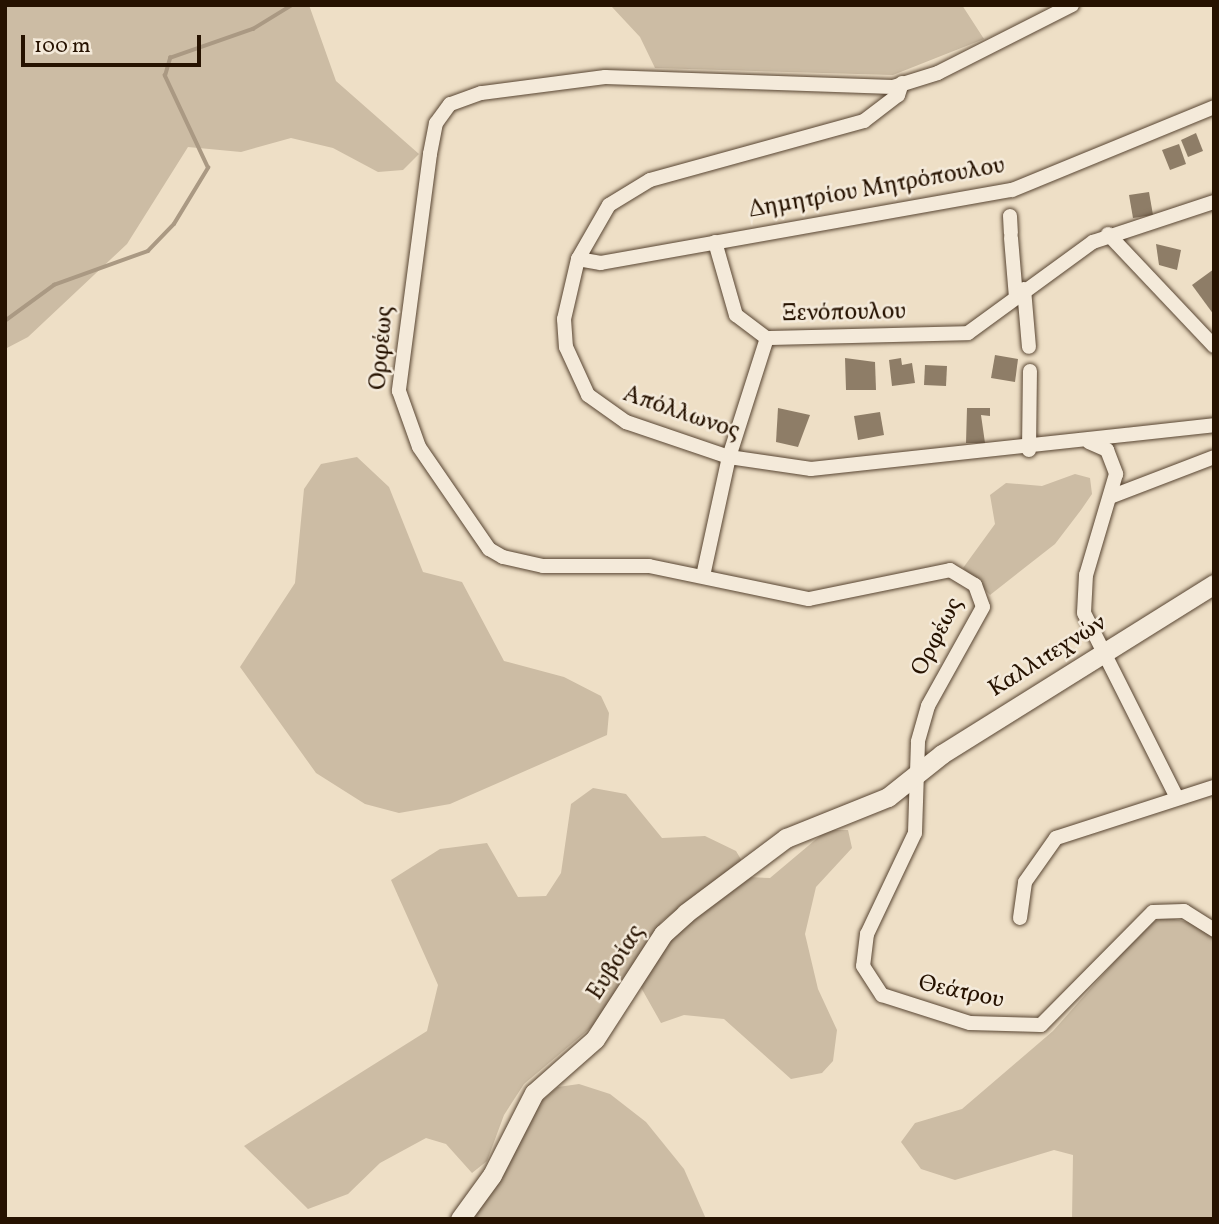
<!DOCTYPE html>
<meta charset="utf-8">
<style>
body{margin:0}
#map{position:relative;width:1219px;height:1224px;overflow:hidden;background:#eedfc6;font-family:Vollkorn,serif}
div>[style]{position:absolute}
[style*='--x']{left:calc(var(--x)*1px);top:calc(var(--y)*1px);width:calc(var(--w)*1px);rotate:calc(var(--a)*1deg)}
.green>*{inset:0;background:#ccbca4}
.stream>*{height:3.5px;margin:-1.75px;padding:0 1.75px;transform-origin:1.75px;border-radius:1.75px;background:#aa9983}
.building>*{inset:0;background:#8e7d67}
.roads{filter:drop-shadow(0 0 2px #584532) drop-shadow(0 0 2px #584532)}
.street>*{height:14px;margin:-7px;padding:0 7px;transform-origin:7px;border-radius:7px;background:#f4eada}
.secondary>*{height:19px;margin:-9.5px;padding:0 9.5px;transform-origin:9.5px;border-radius:9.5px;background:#f4eada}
span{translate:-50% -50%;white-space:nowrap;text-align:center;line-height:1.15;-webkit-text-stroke:5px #f4eada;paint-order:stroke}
.street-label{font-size:24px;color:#261200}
.frame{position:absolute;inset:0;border:7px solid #261200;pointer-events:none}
.scale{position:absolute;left:21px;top:35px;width:180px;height:32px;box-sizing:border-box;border:4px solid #261200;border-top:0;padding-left:9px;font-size:21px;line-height:24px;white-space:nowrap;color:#261200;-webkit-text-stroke:5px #f4eada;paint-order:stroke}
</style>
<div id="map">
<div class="green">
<div style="clip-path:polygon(5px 5px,309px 5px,336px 81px,419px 154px,403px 170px,378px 172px,333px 148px,291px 138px,241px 152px,188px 147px,127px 244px,28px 337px,5px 349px)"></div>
<div style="clip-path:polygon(593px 5px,962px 5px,984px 39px,893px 75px,655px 68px,640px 37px,612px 7px)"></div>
<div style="clip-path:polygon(357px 457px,389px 487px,423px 572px,462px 582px,504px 661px,564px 677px,601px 696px,609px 713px,607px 735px,450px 804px,399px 813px,365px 804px,316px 773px,240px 667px,295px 583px,304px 489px,321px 464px)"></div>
<div style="clip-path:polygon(1075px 474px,1090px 478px,1092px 494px,1081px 510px,1055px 544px,990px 595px,963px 568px,995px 524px,990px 495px,1006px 483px,1042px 486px)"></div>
<div style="clip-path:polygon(593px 788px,626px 794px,662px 838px,705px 836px,736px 851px,742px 861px,662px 921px,594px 1025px,524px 1084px,504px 1115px,487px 1161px,472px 1173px,446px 1144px,426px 1138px,380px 1163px,348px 1194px,308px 1209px,244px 1146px,427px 1031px,438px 985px,391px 880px,440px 849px,487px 843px,518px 897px,546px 896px,561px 873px,571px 804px)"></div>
<div style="clip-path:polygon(827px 830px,848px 830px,852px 848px,816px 887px,805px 934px,818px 989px,837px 1030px,833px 1061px,822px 1073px,791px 1079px,724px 1019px,684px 1015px,661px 1023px,639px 984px,666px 940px,746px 877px,770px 878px)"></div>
<div style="clip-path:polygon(1165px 917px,1197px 924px,1214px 939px,1214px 1219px,1072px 1219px,1073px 1155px,1054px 1150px,955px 1180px,921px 1169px,901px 1142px,915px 1123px,962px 1109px,1053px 1031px,1147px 925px)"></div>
<div style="clip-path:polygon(579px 1084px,610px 1094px,646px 1122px,684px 1169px,706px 1219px,473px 1219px,540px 1102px,558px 1087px)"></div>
</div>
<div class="stream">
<div style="--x:824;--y:5;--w:60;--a:0"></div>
<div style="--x:5;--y:321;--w:61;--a:-36.3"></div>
<div style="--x:54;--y:285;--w:100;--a:-19.9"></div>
<div style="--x:148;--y:251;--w:37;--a:-46"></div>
<div style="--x:174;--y:224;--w:66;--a:-58.7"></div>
<div style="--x:208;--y:168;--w:102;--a:-115.1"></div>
<div style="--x:165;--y:76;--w:19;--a:-74"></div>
<div style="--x:170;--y:58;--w:88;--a:-19.3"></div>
<div style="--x:253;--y:29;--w:46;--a:-31.6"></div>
</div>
<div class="building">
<div style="clip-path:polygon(1196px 133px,1203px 151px,1188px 157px,1181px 140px)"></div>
<div style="clip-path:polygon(1179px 144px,1186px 164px,1170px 170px,1162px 150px)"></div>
<div style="clip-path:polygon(1149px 192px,1153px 215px,1133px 218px,1129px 195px)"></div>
<div style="clip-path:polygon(1156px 244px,1181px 250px,1177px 270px,1159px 265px)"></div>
<div style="clip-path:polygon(1214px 269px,1214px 315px,1192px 285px)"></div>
<div style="clip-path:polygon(995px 355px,1018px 359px,1015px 382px,991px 378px)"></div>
<div style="clip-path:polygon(845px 358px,875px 362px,876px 390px,846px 390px)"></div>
<div style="clip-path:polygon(901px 358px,902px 365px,912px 363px,915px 383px,892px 386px,889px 360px)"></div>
<div style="clip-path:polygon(925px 365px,947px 366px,946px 386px,924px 385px)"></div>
<div style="clip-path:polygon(778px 408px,810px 415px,798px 447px,776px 442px)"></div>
<div style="clip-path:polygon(967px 408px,990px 408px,990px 416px,981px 415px,985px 443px,966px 443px)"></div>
<div style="clip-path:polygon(880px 412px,884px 435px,858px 440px,854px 416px)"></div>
</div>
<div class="roads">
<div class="street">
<div style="--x:1072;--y:5;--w:150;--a:153.1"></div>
<div style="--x:938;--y:73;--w:47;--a:162.7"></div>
<div style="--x:893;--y:87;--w:288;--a:-178"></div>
<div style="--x:605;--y:77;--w:125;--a:172.6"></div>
<div style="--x:481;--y:93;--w:33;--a:160"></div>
<div style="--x:450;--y:104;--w:24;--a:126"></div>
<div style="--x:436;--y:123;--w:32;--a:101"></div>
<div style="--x:430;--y:154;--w:239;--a:97.5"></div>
<div style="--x:399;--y:391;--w:59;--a:70.3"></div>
<div style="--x:419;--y:447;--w:124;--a:55.5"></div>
<div style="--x:489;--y:549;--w:16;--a:30"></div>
<div style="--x:503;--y:557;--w:41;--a:12.7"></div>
<div style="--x:543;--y:566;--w:106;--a:0"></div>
<div style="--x:649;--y:566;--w:163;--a:11.7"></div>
<div style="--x:809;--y:599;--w:144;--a:-11.6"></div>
<div style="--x:950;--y:570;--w:29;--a:31"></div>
<div style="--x:975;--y:585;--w:23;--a:70"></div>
<div style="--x:983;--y:607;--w:113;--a:119.1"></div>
<div style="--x:928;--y:706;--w:37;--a:106"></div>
<div style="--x:918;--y:742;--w:91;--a:91.9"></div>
<div style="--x:915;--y:833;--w:112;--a:115.4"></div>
<div style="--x:867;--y:934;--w:32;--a:97"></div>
<div style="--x:863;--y:966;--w:35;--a:57"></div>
<div style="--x:882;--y:995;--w:92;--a:17.7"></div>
<div style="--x:970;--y:1023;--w:71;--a:1.6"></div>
<div style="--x:1041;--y:1025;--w:159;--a:-45.3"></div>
<div style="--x:1153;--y:912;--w:31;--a:-2"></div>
<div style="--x:1184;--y:911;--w:36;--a:32"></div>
<div style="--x:902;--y:83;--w:13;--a:108"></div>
<div style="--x:898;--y:95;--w:43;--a:142.6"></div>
<div style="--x:864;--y:121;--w:222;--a:164.6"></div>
<div style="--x:650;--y:180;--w:48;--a:148.6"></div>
<div style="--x:609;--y:205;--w:62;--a:119.9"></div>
<div style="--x:578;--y:259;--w:62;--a:103.1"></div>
<div style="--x:564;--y:319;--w:28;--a:86"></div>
<div style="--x:566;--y:347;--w:53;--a:65.4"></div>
<div style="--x:588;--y:395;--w:47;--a:35.4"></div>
<div style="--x:626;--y:422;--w:109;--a:18.8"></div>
<div style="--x:729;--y:457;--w:83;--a:8.3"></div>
<div style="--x:811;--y:469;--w:405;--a:-6.2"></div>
<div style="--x:1010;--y:216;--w:17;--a:87"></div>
<div style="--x:1108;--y:234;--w:154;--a:46.6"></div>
<div style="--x:1011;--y:238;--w:60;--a:85.2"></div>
<div style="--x:715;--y:242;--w:76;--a:74"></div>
<div style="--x:736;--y:315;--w:39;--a:37"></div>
<div style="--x:767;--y:338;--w:201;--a:-1.4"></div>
<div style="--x:968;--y:333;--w:155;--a:-36.1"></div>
<div style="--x:1093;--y:242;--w:127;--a:-18.3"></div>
<div style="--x:578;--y:259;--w:23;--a:10"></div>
<div style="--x:601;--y:263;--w:417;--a:-10.1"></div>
<div style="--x:1012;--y:190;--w:218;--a:-22.3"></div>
<div style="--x:1024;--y:289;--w:58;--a:85.1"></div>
<div style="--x:1089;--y:442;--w:20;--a:24"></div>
<div style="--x:1107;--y:450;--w:26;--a:69"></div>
<div style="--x:1116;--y:474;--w:105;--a:106.5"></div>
<div style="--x:1086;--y:575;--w:38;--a:93"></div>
<div style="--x:1084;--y:613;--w:207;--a:63.3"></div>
<div style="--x:1029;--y:450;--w:79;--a:-89.3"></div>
<div style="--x:1110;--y:497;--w:111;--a:-21"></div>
<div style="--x:703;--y:576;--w:122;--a:-77.7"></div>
<div style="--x:729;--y:457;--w:125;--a:-72.3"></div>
<div style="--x:1020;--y:918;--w:36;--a:-82"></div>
<div style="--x:1025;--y:882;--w:54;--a:-54.8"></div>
<div style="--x:1056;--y:838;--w:166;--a:-17.9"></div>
</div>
<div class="secondary">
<div style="--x:460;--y:1219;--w:54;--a:-54"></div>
<div style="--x:492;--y:1175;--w:92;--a:-62.9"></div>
<div style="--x:534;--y:1093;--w:81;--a:-41.5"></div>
<div style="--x:595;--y:1039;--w:125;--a:-57.1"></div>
<div style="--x:663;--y:934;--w:31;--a:-42"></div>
<div style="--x:686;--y:913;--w:125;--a:-36.9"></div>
<div style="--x:786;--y:838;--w:110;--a:-21.9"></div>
<div style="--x:888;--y:797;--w:69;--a:-38.5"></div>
<div style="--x:942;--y:754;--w:321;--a:-32"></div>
</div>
</div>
<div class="street-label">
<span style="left:877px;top:189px;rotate:-10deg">Δημητρίου Μητρόπουλου</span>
<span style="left:844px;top:314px;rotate:-1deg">Ξενόπουλου</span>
<span style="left:383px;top:348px;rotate:-85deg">Ορφέως</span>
<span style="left:681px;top:414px;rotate:19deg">Απόλλωνος</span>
<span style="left:938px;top:637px;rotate:-63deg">Ορφέως</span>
<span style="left:1048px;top:657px;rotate:-32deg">Καλλιτεχνών</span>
<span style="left:617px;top:963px;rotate:-57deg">Ευβοίας</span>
<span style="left:961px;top:993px;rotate:12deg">Θεάτρου</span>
</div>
<div class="frame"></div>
<div class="scale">100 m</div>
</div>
